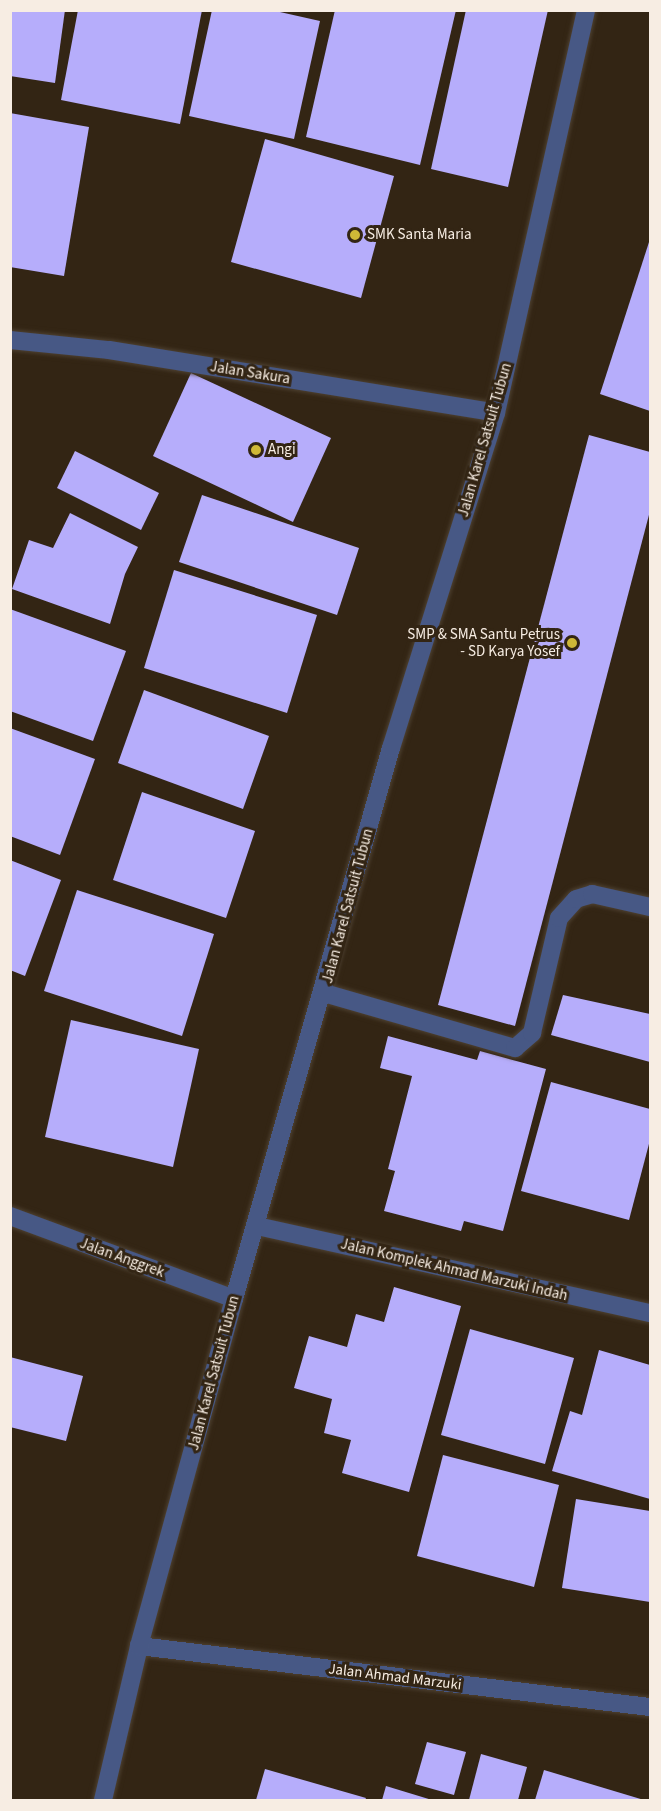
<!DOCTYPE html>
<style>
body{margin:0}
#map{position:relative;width:661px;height:1811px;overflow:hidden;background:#332514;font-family:"Source Sans 3",sans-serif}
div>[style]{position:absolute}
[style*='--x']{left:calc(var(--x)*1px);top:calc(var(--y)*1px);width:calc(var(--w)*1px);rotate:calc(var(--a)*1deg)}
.building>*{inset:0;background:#b6adfb}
.roads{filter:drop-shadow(0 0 2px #4e4131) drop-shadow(0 0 2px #4e4131)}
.minor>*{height:18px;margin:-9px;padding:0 9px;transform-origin:9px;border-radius:9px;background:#475885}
.dots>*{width:16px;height:16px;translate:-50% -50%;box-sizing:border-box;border:3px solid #332514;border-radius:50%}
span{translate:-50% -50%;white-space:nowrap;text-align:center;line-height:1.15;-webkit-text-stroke:6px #332514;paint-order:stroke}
.poi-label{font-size:15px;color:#f7ede3}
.left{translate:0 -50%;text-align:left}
.right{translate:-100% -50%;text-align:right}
.street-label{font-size:15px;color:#f7ede3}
.frame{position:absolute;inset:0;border:12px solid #f7ede3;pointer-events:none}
</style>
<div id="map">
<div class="building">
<div style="clip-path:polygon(10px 10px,65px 10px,55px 83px,10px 76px)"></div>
<div style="clip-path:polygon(78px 10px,202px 10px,180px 124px,61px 100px)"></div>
<div style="clip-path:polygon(212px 10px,271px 10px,320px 21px,294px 139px,189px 116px)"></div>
<div style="clip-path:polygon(335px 10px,456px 10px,420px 165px,306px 137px)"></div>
<div style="clip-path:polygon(466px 10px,548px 10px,508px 187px,431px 169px)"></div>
<div style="clip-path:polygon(10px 113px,89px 127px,64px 276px,10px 267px)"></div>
<div style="clip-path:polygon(265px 139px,394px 176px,361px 298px,231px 262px)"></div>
<div style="clip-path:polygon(650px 239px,650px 411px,600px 394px)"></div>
<div style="clip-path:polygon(191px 373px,331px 438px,293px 522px,153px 456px)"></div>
<div style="clip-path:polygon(589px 435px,650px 452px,650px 511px,515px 1026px,438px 1005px)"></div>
<div style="clip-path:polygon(75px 451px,159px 493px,141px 530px,57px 488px)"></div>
<div style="clip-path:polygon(202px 495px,359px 548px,337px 615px,179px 562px)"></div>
<div style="clip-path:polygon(70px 513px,138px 547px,125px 574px,110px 624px,12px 589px,29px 540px,53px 548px)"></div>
<div style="clip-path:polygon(174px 570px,317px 615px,287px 713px,144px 668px)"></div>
<div style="clip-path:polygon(10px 609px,126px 651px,93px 741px,10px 711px)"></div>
<div style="clip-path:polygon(144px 690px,269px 736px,243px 809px,118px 763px)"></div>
<div style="clip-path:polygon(10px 728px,95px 759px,60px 855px,10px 836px)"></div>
<div style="clip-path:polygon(142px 792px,255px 831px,226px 918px,113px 880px)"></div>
<div style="clip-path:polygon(10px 860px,61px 880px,25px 976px,10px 970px)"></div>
<div style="clip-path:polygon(77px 890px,214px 934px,182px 1036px,44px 991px)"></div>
<div style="clip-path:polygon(563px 995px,650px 1014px,650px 1062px,551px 1035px)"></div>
<div style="clip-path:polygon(71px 1020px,199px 1049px,173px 1167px,45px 1137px)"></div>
<div style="clip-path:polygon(388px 1036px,477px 1060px,480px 1051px,546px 1069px,503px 1231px,464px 1221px,461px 1231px,384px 1211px,395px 1171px,388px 1169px,412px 1076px,380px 1068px)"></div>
<div style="clip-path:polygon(551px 1082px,650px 1109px,650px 1140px,629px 1220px,521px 1191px)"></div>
<div style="clip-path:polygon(394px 1287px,461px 1306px,409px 1492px,342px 1473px,351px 1440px,324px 1433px,332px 1399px,294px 1388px,309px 1336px,347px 1347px,356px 1314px,384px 1322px)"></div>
<div style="clip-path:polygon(470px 1329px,574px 1358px,545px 1464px,441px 1435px)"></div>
<div style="clip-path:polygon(599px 1350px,650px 1365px,650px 1499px,552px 1471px,570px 1411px,582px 1415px)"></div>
<div style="clip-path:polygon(10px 1357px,83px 1376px,66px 1441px,10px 1427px)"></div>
<div style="clip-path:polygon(443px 1455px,559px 1485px,534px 1587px,417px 1556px)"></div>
<div style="clip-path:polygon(576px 1499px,650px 1511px,650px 1602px,562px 1588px)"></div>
<div style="clip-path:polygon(427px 1742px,466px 1752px,454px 1795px,415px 1784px)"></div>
<div style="clip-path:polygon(481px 1754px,527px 1767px,518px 1800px,469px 1800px)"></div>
<div style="clip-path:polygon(265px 1769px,366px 1798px,365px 1800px,256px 1800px)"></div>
<div style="clip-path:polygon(544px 1770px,644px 1800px,535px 1800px)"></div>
<div style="clip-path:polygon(386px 1786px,432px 1800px,382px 1800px)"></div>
</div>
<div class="roads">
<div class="minor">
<div style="--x:10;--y:340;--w:100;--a:5.8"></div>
<div style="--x:109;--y:350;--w:392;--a:9.2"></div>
<div style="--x:324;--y:993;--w:199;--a:16.1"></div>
<div style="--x:515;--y:1048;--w:23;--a:-41"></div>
<div style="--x:532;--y:1033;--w:118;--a:-76.8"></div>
<div style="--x:559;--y:918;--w:25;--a:-48"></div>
<div style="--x:576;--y:899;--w:17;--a:-17"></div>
<div style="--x:592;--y:894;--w:59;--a:12.6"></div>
<div style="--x:10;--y:1216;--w:239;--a:20.3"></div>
<div style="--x:257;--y:1226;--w:403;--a:12.5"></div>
<div style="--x:139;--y:1646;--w:515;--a:6.81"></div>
<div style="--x:103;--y:1800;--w:158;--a:-76.8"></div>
<div style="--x:139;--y:1646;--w:360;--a:-74.7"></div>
<div style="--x:234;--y:1299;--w:573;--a:-74.1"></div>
<div style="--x:391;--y:748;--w:351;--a:-72.6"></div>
<div style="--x:496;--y:413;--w:413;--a:-77.4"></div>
</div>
</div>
<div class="dots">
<div style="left:355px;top:235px;background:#cfb837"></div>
<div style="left:256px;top:450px;background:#cfb837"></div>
<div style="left:572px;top:643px;background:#cfb837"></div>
</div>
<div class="poi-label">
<span class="left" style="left:367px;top:235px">SMK Santa Maria</span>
<span class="left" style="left:268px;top:450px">Angi</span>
<span class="right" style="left:560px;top:643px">SMP &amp; SMA Santu Petrus<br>- SD Karya Yosef</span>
</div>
<div class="street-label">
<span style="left:250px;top:373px;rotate:9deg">Jalan Sakura</span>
<span style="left:485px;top:440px;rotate:-74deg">Jalan Karel Satsuit Tubun</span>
<span style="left:348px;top:906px;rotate:-75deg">Jalan Karel Satsuit Tubun</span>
<span style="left:122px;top:1258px;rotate:20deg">Jalan Anggrek</span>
<span style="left:454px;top:1270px;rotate:13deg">Jalan Komplek Ahmad Marzuki Indah</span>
<span style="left:214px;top:1373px;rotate:-75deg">Jalan Karel Satsuit Tubun</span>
<span style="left:395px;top:1677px;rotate:7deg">Jalan Ahmad Marzuki</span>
</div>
<div class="frame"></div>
</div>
